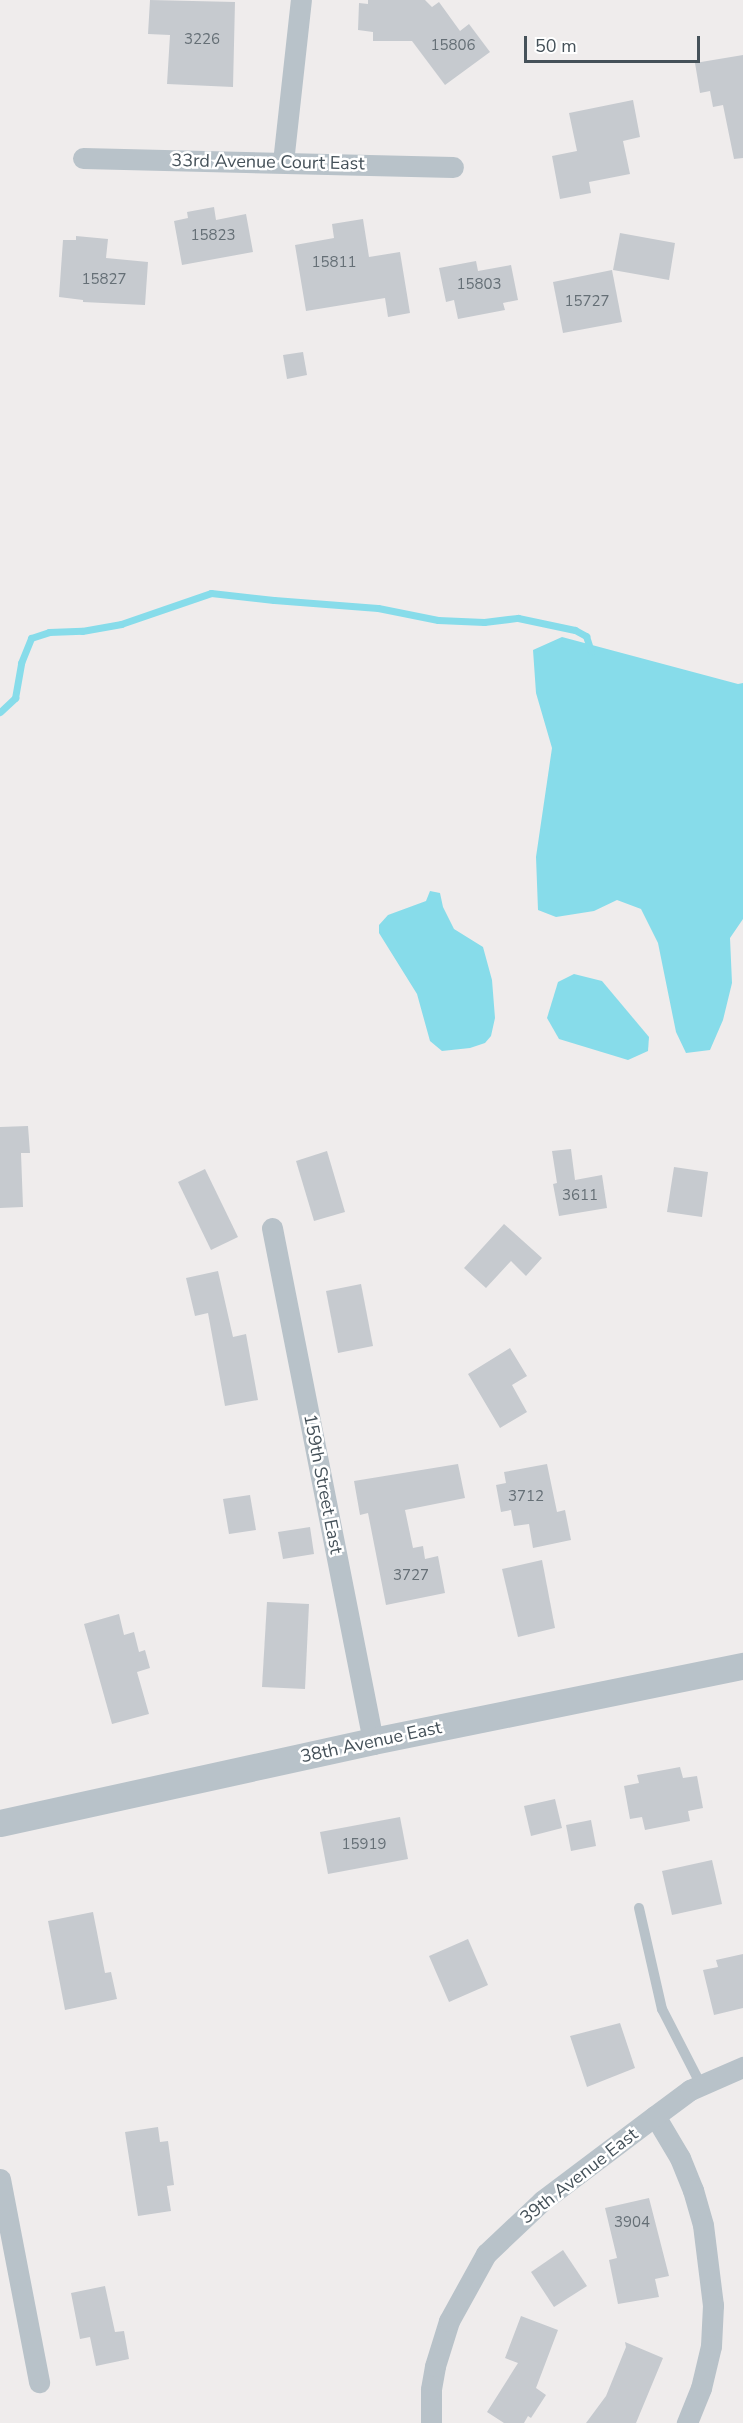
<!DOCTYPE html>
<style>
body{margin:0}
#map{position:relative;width:743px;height:2423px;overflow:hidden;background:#efecec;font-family:"Nunito Sans",sans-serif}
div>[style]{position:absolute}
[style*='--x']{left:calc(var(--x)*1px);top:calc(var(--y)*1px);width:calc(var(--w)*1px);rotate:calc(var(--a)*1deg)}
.water>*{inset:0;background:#87dcea}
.stream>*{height:7px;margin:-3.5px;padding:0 3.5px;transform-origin:3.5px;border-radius:3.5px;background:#87dcea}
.building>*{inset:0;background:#c6cacf}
.service>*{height:10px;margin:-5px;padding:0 5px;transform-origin:5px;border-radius:5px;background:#b8c2c9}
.minor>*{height:21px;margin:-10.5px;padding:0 10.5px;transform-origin:10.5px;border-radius:10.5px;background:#b8c2c9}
.tertiary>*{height:27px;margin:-13.5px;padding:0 13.5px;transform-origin:13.5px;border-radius:13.5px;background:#b8c2c9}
span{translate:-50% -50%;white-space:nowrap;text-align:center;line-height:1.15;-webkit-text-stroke:5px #fff;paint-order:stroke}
.number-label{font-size:15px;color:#656f76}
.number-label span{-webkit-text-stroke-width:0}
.street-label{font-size:18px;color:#455159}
.scale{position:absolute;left:524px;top:36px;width:176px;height:27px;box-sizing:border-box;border:3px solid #455159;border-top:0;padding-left:8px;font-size:18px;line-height:21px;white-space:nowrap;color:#455159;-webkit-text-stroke:4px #fff;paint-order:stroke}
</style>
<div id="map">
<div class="water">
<div style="clip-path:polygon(562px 637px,738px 684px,743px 683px,743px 919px,730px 938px,732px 983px,723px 1020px,710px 1050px,686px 1053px,676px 1032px,658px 943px,641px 909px,617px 900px,594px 911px,556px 917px,538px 910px,536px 857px,552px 748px,536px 693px,533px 650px)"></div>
<div style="clip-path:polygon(430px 891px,440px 893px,443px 907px,454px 929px,483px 947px,492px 980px,495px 1018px,491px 1036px,485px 1043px,470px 1048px,442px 1051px,430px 1041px,417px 994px,379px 933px,379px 925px,388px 915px,426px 901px)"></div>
<div style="clip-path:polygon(574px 974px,602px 981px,649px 1037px,648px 1051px,628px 1060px,559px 1039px,547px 1018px,558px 982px)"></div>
</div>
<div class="stream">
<div style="--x:0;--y:712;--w:21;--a:-43"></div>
<div style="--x:15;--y:698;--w:36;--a:-80"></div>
<div style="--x:21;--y:663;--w:27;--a:-68"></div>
<div style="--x:31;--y:638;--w:19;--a:-18"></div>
<div style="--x:49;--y:632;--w:33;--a:-2"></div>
<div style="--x:82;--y:631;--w:40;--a:-10"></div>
<div style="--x:121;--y:624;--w:95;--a:-19"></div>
<div style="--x:211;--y:593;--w:63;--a:6.3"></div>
<div style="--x:274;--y:600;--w:104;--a:4.4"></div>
<div style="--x:378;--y:608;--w:61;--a:11.3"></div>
<div style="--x:438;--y:620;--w:46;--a:2.5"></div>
<div style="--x:484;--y:622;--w:34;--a:-7"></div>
<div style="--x:518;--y:618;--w:58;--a:11.9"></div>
<div style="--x:575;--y:630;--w:13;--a:29"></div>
<div style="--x:586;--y:636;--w:16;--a:72"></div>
</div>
<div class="building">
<div style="clip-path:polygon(150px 0,235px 2px,233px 87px,167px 84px,170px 35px,148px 34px)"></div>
<div style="clip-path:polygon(368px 0,425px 0,432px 7px,439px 2px,460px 31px,469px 24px,490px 52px,445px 85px,412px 41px,373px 41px,373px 32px,358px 30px,359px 3px,368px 4px)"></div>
<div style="clip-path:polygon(743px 55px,743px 158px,734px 159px,723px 105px,713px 107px,710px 91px,700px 93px,695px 63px)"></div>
<div style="clip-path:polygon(633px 100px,640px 137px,623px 141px,630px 174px,589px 182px,591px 193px,560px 199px,552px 156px,577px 151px,569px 113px)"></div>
<div style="clip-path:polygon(214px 207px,216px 220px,246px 214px,253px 252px,182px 265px,174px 221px,188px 218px,187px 212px)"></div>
<div style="clip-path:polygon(363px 219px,369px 257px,400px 252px,410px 313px,388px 317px,385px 298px,306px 311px,295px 245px,334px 238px,332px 224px)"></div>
<div style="clip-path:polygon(620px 233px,675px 243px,669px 280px,613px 270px)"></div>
<div style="clip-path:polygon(76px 236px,108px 239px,106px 258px,148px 262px,145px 305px,83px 302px,83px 300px,59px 297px,63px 240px,76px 240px)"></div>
<div style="clip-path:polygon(476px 261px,478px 271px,511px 265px,518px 300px,503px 303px,505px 310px,458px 319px,454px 300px,446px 302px,439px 268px)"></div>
<div style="clip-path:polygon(612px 270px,622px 322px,563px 333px,553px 282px)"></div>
<div style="clip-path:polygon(303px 352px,307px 375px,287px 379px,283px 355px)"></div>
<div style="clip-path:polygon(28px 1126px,30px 1153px,21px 1153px,23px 1207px,0 1208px,0 1127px)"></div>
<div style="clip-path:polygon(571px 1149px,575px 1180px,602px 1175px,607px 1208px,559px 1216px,553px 1184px,557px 1183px,552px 1151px)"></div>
<div style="clip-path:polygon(327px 1151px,345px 1212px,314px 1221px,296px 1161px)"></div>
<div style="clip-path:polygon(674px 1167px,708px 1172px,702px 1217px,667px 1212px)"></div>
<div style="clip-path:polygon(205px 1169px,238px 1237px,211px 1250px,178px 1182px)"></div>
<div style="clip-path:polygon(504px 1224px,542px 1258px,526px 1276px,511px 1261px,486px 1288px,464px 1268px)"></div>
<div style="clip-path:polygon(218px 1271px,233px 1337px,246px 1334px,258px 1400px,225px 1406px,208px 1313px,195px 1316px,186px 1278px)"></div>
<div style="clip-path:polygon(361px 1284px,373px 1346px,338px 1353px,326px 1291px)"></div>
<div style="clip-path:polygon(510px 1348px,527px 1376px,512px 1385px,527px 1412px,500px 1428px,468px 1374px)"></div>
<div style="clip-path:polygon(458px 1464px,465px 1498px,405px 1510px,413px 1548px,423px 1546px,425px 1559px,438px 1556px,445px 1593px,386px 1605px,368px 1513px,360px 1515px,354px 1481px)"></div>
<div style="clip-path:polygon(547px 1464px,557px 1512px,565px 1510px,571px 1540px,533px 1548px,529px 1524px,514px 1526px,511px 1510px,501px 1512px,496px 1485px,506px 1483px,504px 1472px)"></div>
<div style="clip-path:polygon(250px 1495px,256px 1530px,229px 1534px,223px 1499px)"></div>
<div style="clip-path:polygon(310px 1527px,314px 1554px,283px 1559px,278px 1532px)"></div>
<div style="clip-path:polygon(542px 1560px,555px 1628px,518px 1637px,502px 1569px)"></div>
<div style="clip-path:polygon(267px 1602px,309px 1604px,305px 1689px,262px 1687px)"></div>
<div style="clip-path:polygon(119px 1614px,124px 1635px,134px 1632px,139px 1652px,145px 1650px,150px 1668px,137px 1672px,149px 1714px,112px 1724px,84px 1624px)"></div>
<div style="clip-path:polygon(680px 1767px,683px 1778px,697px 1776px,703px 1808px,688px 1811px,690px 1821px,645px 1830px,642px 1817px,630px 1819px,624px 1786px,639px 1783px,637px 1775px)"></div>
<div style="clip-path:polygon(555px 1799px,562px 1828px,531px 1836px,524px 1806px)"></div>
<div style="clip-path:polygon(400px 1817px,408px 1859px,328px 1874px,320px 1832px)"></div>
<div style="clip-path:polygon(591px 1820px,596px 1846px,571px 1851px,566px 1825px)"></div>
<div style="clip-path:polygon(712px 1860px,722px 1904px,672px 1915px,662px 1871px)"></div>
<div style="clip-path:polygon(93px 1912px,105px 1973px,111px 1972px,117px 1999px,65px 2010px,48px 1921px)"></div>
<div style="clip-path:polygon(468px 1939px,488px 1985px,449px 2002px,429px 1956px)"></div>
<div style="clip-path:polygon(743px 1954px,743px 2008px,714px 2015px,703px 1970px,718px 1967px,716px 1960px)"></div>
<div style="clip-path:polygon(620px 2023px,635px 2068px,587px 2087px,570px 2036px)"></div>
<div style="clip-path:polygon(158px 2127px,160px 2142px,168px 2141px,174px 2185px,167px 2186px,171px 2211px,138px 2216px,125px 2132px)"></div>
<div style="clip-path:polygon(649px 2198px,669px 2276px,655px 2279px,659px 2297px,618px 2304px,609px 2260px,617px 2258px,605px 2208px)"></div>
<div style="clip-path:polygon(563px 2250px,587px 2286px,554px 2307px,531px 2272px)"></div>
<div style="clip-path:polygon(105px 2286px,115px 2332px,124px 2331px,129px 2359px,96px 2366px,90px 2337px,80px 2339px,71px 2293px)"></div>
<div style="clip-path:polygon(521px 2316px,558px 2330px,536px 2388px,546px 2395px,531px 2418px,528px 2416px,524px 2423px,504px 2423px,487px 2412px,518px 2363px,505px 2358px)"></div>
<div style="clip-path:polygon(625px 2342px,663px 2358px,636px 2423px,586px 2423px,606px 2396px,626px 2347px)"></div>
</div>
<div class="service">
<div style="--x:639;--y:1908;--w:104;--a:77.2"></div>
<div style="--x:662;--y:2009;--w:85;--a:62.8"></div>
</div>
<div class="minor">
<div style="--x:83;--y:158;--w:370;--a:1.4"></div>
<div style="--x:283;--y:162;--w:163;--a:-83.7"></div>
<div style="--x:272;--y:1228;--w:523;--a:78.86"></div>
<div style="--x:655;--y:2116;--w:49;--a:59.2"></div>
<div style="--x:680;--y:2158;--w:35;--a:68"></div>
<div style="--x:693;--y:2190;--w:36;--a:74"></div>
<div style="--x:703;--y:2225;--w:81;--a:82.9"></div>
<div style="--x:713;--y:2305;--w:41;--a:92.8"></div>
<div style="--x:711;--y:2346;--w:43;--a:103.4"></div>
<div style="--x:701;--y:2388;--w:38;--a:112"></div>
<div style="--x:0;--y:2179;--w:207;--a:79.1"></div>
<div style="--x:431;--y:2423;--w:34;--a:-90"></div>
<div style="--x:431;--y:2389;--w:23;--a:-80"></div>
<div style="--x:435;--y:2366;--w:47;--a:-72.7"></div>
<div style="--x:449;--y:2321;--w:77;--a:-61.1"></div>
<div style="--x:486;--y:2254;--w:77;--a:-43.4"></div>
<div style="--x:542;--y:2201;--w:141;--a:-37"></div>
<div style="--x:655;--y:2116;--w:44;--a:-36.6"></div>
<div style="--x:690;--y:2090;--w:58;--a:-23.5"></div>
</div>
<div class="tertiary">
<div style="--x:0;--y:1823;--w:382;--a:-12.4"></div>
<div style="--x:373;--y:1741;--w:378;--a:-11.5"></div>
</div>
<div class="number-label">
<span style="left:202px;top:40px">3226</span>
<span style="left:453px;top:46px">15806</span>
<span style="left:213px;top:236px">15823</span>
<span style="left:334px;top:263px">15811</span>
<span style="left:104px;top:280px">15827</span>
<span style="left:479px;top:285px">15803</span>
<span style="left:587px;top:302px">15727</span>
<span style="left:580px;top:1196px">3611</span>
<span style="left:526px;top:1497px">3712</span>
<span style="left:411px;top:1576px">3727</span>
<span style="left:364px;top:1845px">15919</span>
<span style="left:632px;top:2223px">3904</span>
</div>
<div class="street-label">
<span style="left:268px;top:162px;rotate:1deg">33rd Avenue Court East</span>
<span style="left:323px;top:1484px;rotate:79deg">159th Street East</span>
<span style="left:371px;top:1742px;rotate:-12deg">38th Avenue East</span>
<span style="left:579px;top:2176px;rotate:-38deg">39th Avenue East</span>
</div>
<div class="scale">50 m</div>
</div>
